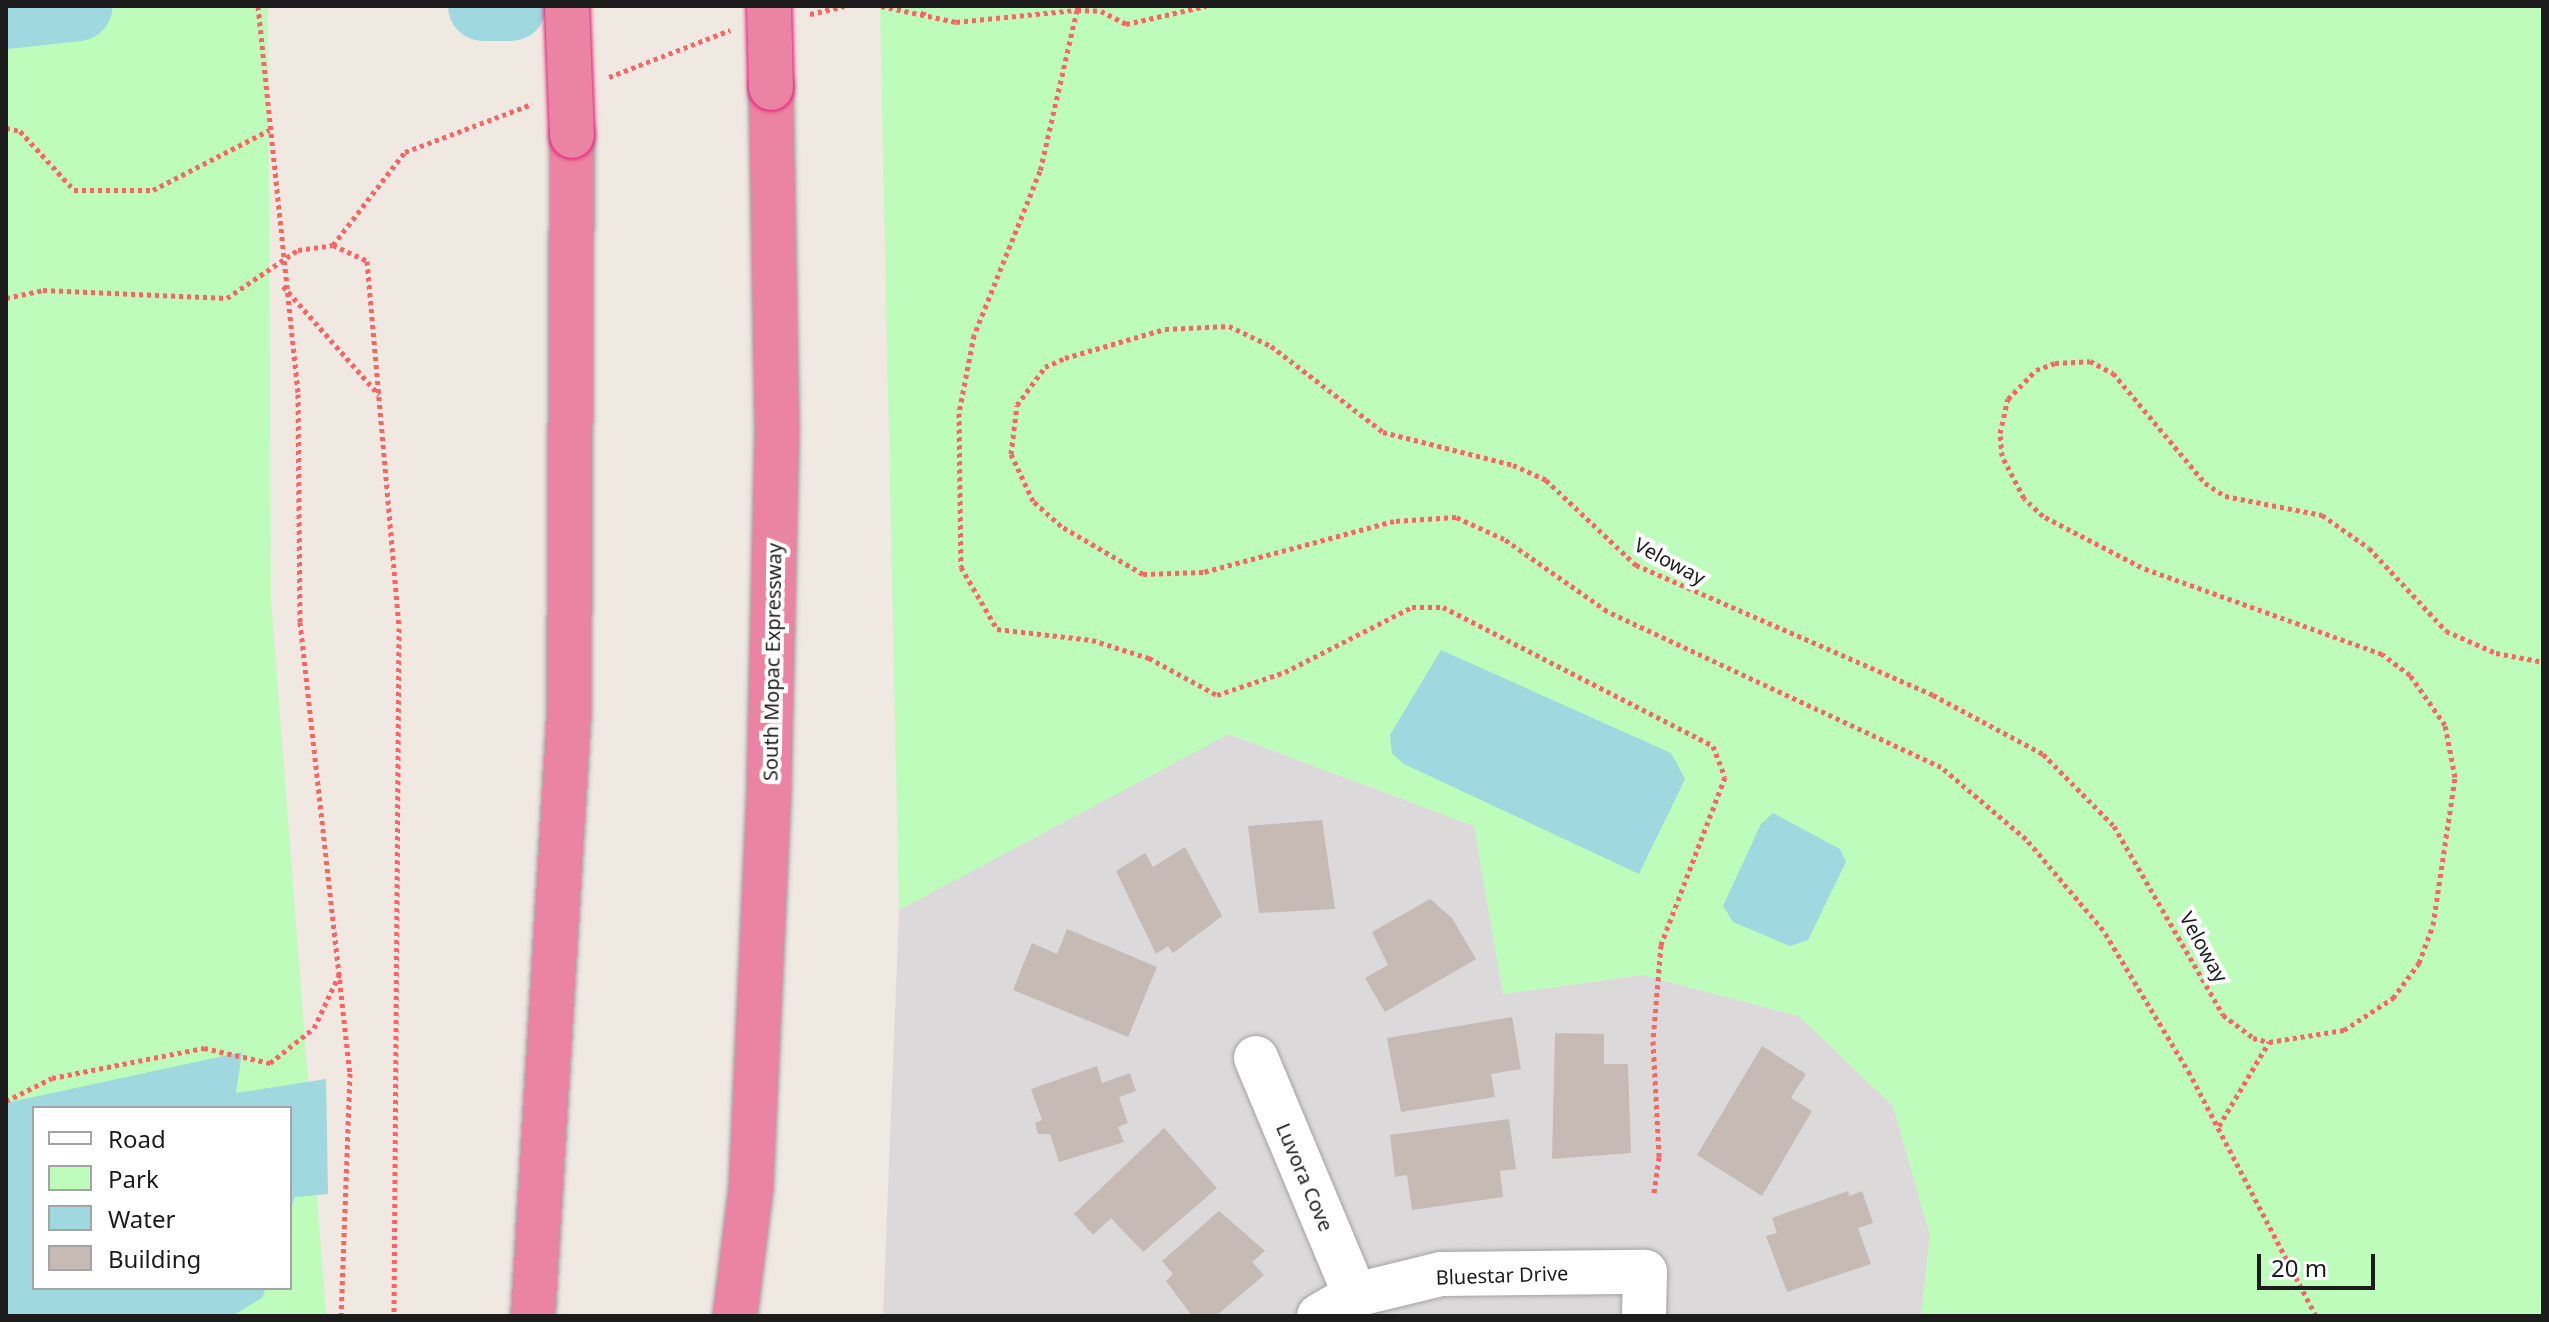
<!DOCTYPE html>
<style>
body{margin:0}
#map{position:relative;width:2549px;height:1322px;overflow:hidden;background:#efe9e1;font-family:"Noto Sans",sans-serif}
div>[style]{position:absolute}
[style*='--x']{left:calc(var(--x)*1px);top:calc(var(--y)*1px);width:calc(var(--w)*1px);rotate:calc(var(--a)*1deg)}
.residential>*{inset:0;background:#dbd9d9}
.park>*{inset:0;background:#bdfcbb}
.water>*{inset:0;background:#9fd8df}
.river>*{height:70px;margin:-35px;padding:0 35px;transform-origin:35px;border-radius:35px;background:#9fd8df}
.building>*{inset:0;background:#c6bab5}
.path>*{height:5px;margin-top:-2.5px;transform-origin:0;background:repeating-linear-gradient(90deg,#ff6265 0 4px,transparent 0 8px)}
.roads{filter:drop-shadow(0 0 2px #a3a3a3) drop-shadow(0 0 2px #a3a3a3)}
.minor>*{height:44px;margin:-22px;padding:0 22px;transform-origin:22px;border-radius:22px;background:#fff}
.highway>*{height:44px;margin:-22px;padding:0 22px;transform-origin:22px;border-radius:22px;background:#eb84a4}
.bridges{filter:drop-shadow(0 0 2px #e11a76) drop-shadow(0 0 2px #e11a76)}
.highway-bridge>*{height:44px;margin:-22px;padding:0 22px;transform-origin:22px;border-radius:22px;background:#eb84a4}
span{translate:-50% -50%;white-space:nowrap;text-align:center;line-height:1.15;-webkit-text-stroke:8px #fff;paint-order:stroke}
.street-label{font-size:20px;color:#1c1c1c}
.frame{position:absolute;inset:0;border:8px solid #1c1c1c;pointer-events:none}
.legend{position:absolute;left:32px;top:1106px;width:260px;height:184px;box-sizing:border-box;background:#fff;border:2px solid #a4a4a4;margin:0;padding:10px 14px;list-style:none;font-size:24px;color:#1c1c1c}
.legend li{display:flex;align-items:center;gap:16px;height:40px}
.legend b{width:40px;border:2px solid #a4a4a4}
.scale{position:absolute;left:2257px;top:1254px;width:118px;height:36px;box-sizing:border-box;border:4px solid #1c1c1c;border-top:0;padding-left:10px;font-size:24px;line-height:28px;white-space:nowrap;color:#1c1c1c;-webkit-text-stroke:6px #fff;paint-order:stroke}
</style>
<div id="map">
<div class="residential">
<div style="clip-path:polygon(1228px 734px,1474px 826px,1503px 994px,1642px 975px,1799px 1016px,1893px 1106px,1930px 1235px,1921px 1316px,883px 1316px,899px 910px)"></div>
</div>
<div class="park">
<div style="clip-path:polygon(evenodd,6px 6px,268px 6px,271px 599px,326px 1316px,6px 1316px,6px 6px,34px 1108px,290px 1108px,290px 1288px,34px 1288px,34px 1108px)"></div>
<div style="clip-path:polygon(880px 6px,2543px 6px,2543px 1316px,1921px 1316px,1930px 1235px,1893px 1106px,1799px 1016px,1642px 975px,1503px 994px,1474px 826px,1229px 734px,899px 910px)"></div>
</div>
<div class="water">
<div style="clip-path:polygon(1441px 650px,1671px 753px,1685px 779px,1639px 874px,1404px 764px,1392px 753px,1390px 735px)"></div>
<div style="clip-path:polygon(1773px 813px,1840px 849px,1846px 862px,1808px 940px,1790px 946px,1733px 922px,1723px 906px,1761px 824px)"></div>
<div style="clip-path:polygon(242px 1052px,236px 1093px,326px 1079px,328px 1194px,295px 1197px,290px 1211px,290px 1108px,34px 1108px,34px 1288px,266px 1288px,262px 1298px,232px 1316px,6px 1316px,6px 1103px)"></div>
</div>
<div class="river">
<div style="--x:483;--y:6;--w:28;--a:0"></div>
<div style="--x:6;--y:14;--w:72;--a:-6.3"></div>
</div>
<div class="building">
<div style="clip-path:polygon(1322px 820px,1335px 909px,1259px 913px,1248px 826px)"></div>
<div style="clip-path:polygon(1185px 847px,1222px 916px,1173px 953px,1168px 946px,1156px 954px,1116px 871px,1145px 853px,1153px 867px)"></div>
<div style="clip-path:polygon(1430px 899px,1452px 918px,1476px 959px,1385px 1012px,1365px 978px,1388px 965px,1372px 932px)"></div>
<div style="clip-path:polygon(1067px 929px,1157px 967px,1128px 1037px,1013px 990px,1032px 943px,1057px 954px)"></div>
<div style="clip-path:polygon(1512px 1017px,1521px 1069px,1491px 1074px,1495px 1097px,1401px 1112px,1387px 1038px)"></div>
<div style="clip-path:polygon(1555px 1033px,1604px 1034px,1604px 1064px,1628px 1064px,1631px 1153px,1552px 1159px)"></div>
<div style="clip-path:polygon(1762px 1046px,1806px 1074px,1791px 1098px,1812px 1111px,1762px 1196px,1697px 1155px)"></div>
<div style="clip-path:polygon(1097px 1066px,1102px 1083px,1130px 1073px,1136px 1091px,1119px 1097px,1128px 1123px,1118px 1127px,1124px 1142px,1059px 1162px,1050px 1134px,1038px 1134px,1035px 1123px,1042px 1120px,1031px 1089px)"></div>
<div style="clip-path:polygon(1509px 1119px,1516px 1169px,1500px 1171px,1503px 1197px,1412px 1210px,1407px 1175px,1395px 1177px,1390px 1135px)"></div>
<div style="clip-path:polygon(1164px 1128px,1217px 1188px,1143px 1252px,1111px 1218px,1093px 1235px,1074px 1214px)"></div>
<div style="clip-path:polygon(1848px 1191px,1849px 1196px,1862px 1191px,1873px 1223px,1858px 1228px,1871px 1264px,1787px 1292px,1766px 1236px,1777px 1233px,1772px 1218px)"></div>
<div style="clip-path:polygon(1219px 1211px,1265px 1251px,1252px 1262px,1264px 1275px,1216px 1316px,1192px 1316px,1166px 1281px,1173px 1274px,1162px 1261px)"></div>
</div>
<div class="path">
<div style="--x:258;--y:6;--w:390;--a:84.1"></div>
<div style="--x:298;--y:394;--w:228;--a:89.5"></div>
<div style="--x:300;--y:622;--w:454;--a:83.7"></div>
<div style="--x:350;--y:1073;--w:243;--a:92.1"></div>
<div style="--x:881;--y:6;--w:77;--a:12"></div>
<div style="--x:956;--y:22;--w:122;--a:-5.7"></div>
<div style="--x:1077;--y:10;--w:24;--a:2"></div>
<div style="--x:1101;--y:11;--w:28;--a:27"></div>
<div style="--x:1126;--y:24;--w:82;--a:-12.7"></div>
<div style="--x:1077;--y:10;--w:165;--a:102.9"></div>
<div style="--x:1040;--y:171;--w:177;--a:111.9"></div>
<div style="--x:974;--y:335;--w:79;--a:100.9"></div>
<div style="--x:959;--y:413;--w:154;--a:89.3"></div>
<div style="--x:961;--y:567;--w:72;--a:59.9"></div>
<div style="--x:997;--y:629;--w:96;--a:6.6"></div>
<div style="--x:1092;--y:640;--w:60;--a:17.5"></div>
<div style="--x:1149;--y:658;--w:77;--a:28.6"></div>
<div style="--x:1217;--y:695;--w:72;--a:-18.7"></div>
<div style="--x:1285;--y:672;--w:143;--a:-27.1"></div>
<div style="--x:1412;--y:607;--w:31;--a:0"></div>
<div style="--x:1443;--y:607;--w:304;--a:27.2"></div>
<div style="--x:1713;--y:746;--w:33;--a:69"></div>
<div style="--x:1725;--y:777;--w:180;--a:110.9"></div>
<div style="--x:1661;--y:945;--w:96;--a:94.8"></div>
<div style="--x:1653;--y:1041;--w:116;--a:87"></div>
<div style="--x:1659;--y:1157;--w:37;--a:98"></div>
<div style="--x:810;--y:14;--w:35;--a:-13"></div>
<div style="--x:923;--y:15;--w:9;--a:-77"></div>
<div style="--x:609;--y:77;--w:130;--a:-21.2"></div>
<div style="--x:6;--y:128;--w:14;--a:12"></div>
<div style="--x:20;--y:131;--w:80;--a:47.5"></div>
<div style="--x:74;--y:190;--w:79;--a:0"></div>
<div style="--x:153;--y:190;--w:131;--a:-27.3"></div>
<div style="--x:333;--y:245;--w:38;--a:25"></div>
<div style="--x:367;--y:261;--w:368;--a:85"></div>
<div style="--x:399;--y:628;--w:688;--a:90.42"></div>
<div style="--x:283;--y:286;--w:145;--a:48.6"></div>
<div style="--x:6;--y:298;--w:38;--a:-12"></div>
<div style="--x:43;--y:290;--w:184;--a:2.5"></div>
<div style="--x:227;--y:298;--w:86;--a:-34.1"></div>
<div style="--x:298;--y:250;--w:35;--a:-8"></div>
<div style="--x:333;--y:245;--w:118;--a:-52.3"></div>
<div style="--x:405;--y:152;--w:136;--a:-20.7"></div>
<div style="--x:6;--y:1101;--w:51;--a:-26.6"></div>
<div style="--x:52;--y:1078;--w:155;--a:-11.2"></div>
<div style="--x:204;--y:1048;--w:68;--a:12.8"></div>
<div style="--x:270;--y:1063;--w:56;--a:-38.5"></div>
<div style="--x:314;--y:1028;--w:59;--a:-64.7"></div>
<div style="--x:2219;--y:1126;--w:98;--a:-59.2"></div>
<div style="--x:2316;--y:1316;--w:273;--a:-117.5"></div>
<div style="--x:2190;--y:1074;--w:168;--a:-121.1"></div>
<div style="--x:2103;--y:930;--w:119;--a:-130.2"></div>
<div style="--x:2026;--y:839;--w:111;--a:-139.7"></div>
<div style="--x:1941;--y:767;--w:369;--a:-155"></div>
<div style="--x:1607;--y:611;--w:126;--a:-145"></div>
<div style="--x:1504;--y:539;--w:53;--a:-155.4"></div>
<div style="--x:1456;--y:517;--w:62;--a:176.3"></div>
<div style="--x:1394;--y:521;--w:198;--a:165"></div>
<div style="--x:1203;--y:572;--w:60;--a:178.1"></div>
<div style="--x:1143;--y:574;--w:95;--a:-149.7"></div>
<div style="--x:1061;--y:526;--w:38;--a:-138"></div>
<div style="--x:1033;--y:501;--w:52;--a:-115.1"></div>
<div style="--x:1011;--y:454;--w:49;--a:-83"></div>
<div style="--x:1017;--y:405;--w:47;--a:-53.6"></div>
<div style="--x:1045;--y:367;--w:22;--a:-24"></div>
<div style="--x:1065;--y:358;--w:104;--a:-16.2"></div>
<div style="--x:1165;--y:329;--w:64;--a:-2.7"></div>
<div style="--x:1229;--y:326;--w:47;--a:25.5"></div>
<div style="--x:1271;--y:346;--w:141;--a:37.5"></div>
<div style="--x:1383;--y:432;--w:134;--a:14.2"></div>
<div style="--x:1513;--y:465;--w:36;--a:24"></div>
<div style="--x:1546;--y:480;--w:124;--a:43.4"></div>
<div style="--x:1636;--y:565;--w:324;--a:23.6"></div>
<div style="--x:1933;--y:695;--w:125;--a:28.2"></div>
<div style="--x:2043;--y:754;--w:101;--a:45.4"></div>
<div style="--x:2114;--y:826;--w:218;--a:60"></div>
<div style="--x:2223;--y:1015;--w:38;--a:37"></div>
<div style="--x:2253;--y:1038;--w:16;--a:14"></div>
<div style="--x:2269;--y:1042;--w:76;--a:-9.1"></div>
<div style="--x:2344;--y:1030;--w:59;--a:-33.1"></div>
<div style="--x:2393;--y:998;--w:44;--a:-53.4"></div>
<div style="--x:2419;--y:963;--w:40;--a:-69.8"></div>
<div style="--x:2433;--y:925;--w:150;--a:-81.5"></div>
<div style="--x:2455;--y:777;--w:53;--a:-100.9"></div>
<div style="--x:2445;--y:725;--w:61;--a:-125"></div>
<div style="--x:2410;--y:675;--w:35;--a:-143"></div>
<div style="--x:2382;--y:654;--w:256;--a:-160.2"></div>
<div style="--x:2141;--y:567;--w:110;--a:-152.5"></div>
<div style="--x:2043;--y:516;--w:26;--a:-137"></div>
<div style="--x:2024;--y:498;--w:47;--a:-117.6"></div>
<div style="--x:2002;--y:456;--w:23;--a:-95"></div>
<div style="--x:2000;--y:433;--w:35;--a:-77"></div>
<div style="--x:2008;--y:399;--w:40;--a:-46"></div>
<div style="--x:2036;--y:370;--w:20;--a:-20"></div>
<div style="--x:2055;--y:363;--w:35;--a:-3"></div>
<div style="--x:2090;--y:361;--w:26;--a:28"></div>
<div style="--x:2113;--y:373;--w:143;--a:50.1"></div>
<div style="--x:2205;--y:483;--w:24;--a:33"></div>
<div style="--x:2225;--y:496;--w:99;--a:11.1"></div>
<div style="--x:2322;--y:515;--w:57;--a:35.1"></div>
<div style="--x:2369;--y:548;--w:113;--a:47.1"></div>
<div style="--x:2446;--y:631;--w:55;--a:23.7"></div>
<div style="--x:2496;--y:653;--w:48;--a:10.8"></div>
</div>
<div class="roads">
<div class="minor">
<div style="--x:1256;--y:1058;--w:257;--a:67.3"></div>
<div style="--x:1319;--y:1316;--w:42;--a:-30.3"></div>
<div style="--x:1355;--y:1295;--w:89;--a:-13.7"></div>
<div style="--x:1441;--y:1274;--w:204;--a:-0.6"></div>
<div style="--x:1645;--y:1272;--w:44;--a:91.3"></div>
</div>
<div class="highway">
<div style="--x:533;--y:1316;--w:603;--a:-86.58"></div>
<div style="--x:569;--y:714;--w:578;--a:-89.7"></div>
<div style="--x:735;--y:1316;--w:130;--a:-82.9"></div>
<div style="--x:751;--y:1187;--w:404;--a:-87.4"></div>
<div style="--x:769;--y:783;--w:354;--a:-88.7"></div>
<div style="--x:777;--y:429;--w:341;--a:-91"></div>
</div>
</div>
<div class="bridges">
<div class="highway-bridge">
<div style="--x:567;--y:6;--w:130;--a:87.8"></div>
<div style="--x:769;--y:6;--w:82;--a:88.6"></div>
</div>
</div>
<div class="street-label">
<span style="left:1670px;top:561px;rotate:28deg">Veloway</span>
<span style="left:772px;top:662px;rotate:-89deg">South Mopac Expressway</span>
<span style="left:2204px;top:947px;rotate:61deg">Veloway</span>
<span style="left:1305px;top:1177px;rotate:67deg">Luvora Cove</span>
<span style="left:1502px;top:1275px;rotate:-2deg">Bluestar Drive</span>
</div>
<div class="frame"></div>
<ul class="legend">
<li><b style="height:10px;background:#fff"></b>Road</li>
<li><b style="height:22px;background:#bdfcbb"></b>Park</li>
<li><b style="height:22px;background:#9fd8df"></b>Water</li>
<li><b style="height:22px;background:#c6bab5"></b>Building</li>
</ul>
<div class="scale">20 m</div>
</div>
